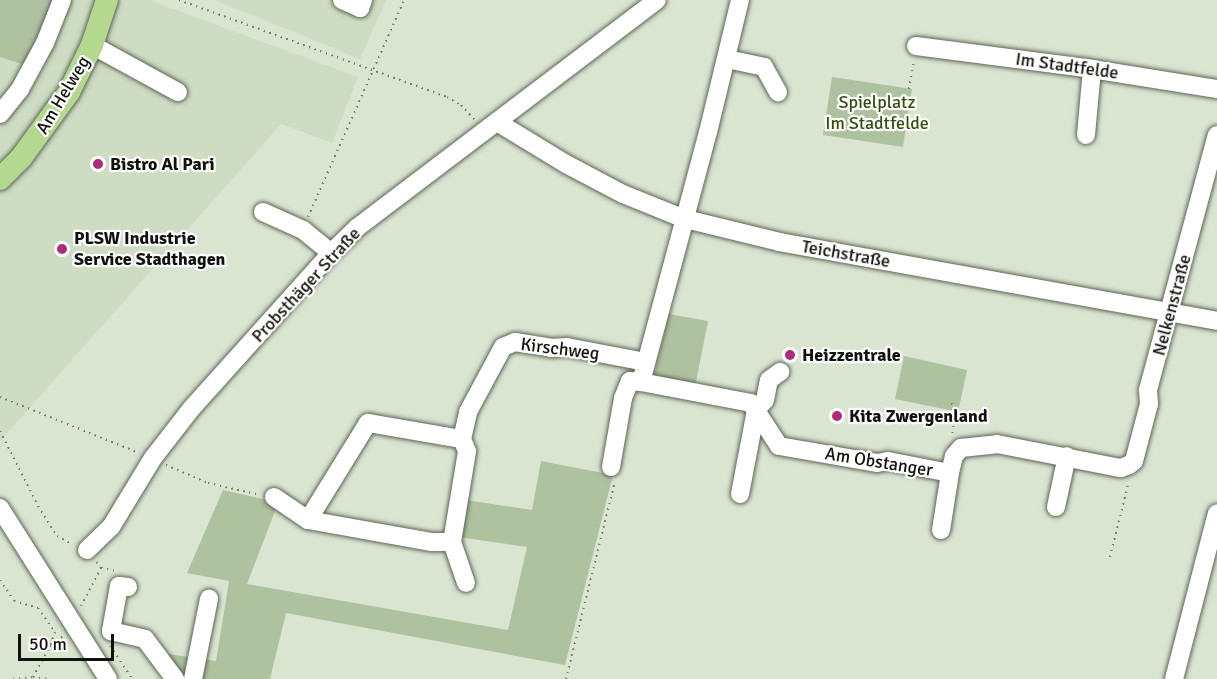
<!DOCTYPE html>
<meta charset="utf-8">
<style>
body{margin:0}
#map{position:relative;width:1217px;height:679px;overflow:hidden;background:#d9e4d1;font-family:Signika,sans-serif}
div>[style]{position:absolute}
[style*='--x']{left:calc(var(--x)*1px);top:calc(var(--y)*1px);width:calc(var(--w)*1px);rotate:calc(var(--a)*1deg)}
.built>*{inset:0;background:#cddcc2}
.green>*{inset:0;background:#afc2a0}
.path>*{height:2px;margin-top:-1px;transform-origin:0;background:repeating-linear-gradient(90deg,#757c70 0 1.5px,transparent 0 6px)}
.roads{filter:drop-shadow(0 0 2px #5d6656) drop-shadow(0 0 2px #5d6656)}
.minor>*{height:18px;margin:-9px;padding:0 9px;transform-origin:9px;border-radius:9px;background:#fff}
.major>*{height:22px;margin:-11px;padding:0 11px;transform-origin:11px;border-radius:11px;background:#b4d88e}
.dots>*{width:16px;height:16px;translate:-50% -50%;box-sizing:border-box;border:3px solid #fff;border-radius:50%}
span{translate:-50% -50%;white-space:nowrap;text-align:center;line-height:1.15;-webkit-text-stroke:4.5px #fff;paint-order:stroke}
.street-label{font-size:18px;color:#10130d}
.park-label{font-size:18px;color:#32500d}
.poi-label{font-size:18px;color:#10130d;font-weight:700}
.left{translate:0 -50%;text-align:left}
.scale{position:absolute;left:18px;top:634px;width:96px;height:27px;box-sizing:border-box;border:3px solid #10130d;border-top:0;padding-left:8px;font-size:18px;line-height:21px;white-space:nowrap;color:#10130d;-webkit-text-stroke:4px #fff;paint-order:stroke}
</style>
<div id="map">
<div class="built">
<div style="clip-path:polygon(0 0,149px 0,358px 77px,332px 143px,281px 124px,0 441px)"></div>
<div style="clip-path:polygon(215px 0,386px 0,360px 59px)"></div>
</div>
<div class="green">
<div style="clip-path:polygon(0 0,55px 0,25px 65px,0 57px)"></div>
<div style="clip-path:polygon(832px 77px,912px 89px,903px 147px,823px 135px)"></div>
<div style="clip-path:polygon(669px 314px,708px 321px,695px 387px,654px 376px)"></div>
<div style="clip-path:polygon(904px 356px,967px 370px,958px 412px,895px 399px)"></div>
<div style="clip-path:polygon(541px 461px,613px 475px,565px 665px,286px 613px,270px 679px,181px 679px,161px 653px,216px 661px,229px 581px,187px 573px,223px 490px,271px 501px,277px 506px,247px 584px,508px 630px,527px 547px,459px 537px,466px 500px,532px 510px)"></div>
</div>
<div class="path">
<div style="--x:179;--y:0;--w:285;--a:19.9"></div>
<div style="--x:447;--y:97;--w:16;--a:30"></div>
<div style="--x:461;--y:105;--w:21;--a:47"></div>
<div style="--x:909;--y:89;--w:28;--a:-80"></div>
<div style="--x:308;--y:217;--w:237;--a:-66.1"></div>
<div style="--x:0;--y:397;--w:150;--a:21.9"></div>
<div style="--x:951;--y:403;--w:7;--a:45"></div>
<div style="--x:956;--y:408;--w:29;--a:98"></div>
<div style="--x:0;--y:431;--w:84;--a:63.1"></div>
<div style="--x:38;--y:506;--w:36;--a:58"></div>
<div style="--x:57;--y:536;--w:18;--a:29"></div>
<div style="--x:166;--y:465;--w:46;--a:23.2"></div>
<div style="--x:208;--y:483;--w:54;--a:12.8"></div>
<div style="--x:1110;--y:557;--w:78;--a:-76"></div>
<div style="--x:101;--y:568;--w:15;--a:11"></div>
<div style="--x:0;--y:580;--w:25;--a:56"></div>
<div style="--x:14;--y:601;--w:25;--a:16"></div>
<div style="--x:38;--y:608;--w:29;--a:55"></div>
<div style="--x:55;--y:632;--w:15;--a:110"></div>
<div style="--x:81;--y:606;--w:43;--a:-62.2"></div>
<div style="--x:101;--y:568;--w:9;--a:-126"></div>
<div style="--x:110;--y:646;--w:40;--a:56"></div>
<div style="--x:33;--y:677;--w:35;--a:-61"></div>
<div style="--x:50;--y:646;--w:9;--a:-21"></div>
<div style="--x:58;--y:643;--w:9;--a:-58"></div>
<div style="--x:13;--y:679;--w:20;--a:-6"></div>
<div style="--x:33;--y:677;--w:16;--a:7"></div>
<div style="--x:566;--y:679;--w:204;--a:-76.1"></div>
</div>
<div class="roads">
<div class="minor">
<div style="--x:342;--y:0;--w:20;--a:24"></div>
<div style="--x:360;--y:8;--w:9;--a:-69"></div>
<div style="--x:740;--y:0;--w:136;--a:103.6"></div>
<div style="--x:708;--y:132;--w:259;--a:105"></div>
<div style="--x:641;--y:382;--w:112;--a:10.8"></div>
<div style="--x:751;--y:403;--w:51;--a:56.9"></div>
<div style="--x:779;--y:446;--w:99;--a:9.8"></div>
<div style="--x:877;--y:463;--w:11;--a:-10"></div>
<div style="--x:888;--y:461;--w:63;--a:11"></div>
<div style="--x:950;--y:473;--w:17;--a:-77"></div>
<div style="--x:954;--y:456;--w:11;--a:-49"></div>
<div style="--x:961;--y:448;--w:36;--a:-6"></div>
<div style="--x:997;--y:444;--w:126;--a:11"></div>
<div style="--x:1121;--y:468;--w:9;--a:-21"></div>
<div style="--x:1129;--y:465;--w:6;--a:-39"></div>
<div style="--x:1134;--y:461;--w:59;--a:-75.3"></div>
<div style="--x:1149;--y:404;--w:14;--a:-94"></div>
<div style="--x:1148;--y:390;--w:264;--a:-74.9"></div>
<div style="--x:92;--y:45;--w:98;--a:28.7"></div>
<div style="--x:916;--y:46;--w:177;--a:7.4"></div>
<div style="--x:1092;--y:69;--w:127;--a:9.1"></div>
<div style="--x:727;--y:59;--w:38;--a:12"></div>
<div style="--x:764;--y:67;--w:29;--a:61"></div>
<div style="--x:0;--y:114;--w:32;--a:-51"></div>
<div style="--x:20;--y:89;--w:52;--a:-61.5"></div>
<div style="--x:45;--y:43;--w:46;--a:-68.4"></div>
<div style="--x:497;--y:122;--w:81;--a:31.3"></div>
<div style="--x:566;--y:164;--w:64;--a:27.8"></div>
<div style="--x:623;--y:194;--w:67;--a:22"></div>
<div style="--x:685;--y:219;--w:97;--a:13.7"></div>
<div style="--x:779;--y:242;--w:445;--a:10.2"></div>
<div style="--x:1086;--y:135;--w:66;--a:-84.8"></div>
<div style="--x:263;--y:212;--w:44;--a:24.2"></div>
<div style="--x:303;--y:230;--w:36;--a:39"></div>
<div style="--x:611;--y:467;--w:70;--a:-80.1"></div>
<div style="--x:623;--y:398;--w:18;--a:-68"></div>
<div style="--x:630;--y:381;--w:11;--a:5"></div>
<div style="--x:740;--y:494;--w:86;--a:-79.2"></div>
<div style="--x:756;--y:410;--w:13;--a:-48"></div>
<div style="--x:765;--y:400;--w:20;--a:-79"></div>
<div style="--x:769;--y:380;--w:14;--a:-36"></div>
<div style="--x:274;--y:497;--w:41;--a:34.1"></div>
<div style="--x:308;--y:520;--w:126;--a:10.1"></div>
<div style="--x:432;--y:542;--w:20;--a:0"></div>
<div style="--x:452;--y:542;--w:92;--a:-80.6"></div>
<div style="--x:467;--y:451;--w:13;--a:-113"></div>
<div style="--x:462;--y:439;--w:28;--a:-77"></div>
<div style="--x:468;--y:412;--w:74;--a:-61.7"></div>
<div style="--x:503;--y:347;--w:13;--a:-23"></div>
<div style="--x:515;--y:342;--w:36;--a:9"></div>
<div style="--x:551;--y:348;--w:16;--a:-4"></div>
<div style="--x:567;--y:347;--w:80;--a:10.8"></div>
<div style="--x:1056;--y:507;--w:52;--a:-77.8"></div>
<div style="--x:0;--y:508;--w:202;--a:57.7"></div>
<div style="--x:308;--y:520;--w:114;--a:-58.3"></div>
<div style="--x:368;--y:423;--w:95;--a:9.7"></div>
<div style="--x:941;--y:530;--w:58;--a:-81"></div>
<div style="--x:452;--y:542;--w:43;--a:71.1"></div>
<div style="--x:87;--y:550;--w:33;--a:-44"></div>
<div style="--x:111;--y:527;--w:81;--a:-58.7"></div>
<div style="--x:153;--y:458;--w:62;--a:-52.2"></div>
<div style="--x:191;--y:409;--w:210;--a:-48.1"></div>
<div style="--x:331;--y:253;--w:37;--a:-44"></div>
<div style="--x:358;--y:227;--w:375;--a:-37.2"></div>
<div style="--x:128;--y:587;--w:9;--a:-174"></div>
<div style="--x:119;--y:586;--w:46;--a:100.1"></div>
<div style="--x:111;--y:631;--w:35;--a:13"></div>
<div style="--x:145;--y:639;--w:50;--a:53.1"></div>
<div style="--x:193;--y:679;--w:82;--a:-78.7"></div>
<div style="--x:1174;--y:679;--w:171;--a:-75.5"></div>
</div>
<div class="major">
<div style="--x:0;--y:179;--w:30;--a:-45"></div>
<div style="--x:21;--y:158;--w:82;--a:-54"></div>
<div style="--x:69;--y:92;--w:52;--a:-63.9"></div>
<div style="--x:92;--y:45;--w:47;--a:-71.6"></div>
</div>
</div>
<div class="dots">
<div style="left:98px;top:164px;background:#ac2c7a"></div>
<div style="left:62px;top:249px;background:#ac2c7a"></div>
<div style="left:790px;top:355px;background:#ac2c7a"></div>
<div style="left:837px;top:416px;background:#ac2c7a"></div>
</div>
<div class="street-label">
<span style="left:1067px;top:66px;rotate:8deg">Im Stadtfelde</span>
<span style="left:63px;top:95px;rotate:-59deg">Am Helweg</span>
<span style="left:846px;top:254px;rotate:10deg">Teichstraße</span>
<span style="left:306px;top:285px;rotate:-47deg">Probsthäger Straße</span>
<span style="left:1172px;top:305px;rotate:-75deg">Nelkenstraße</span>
<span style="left:560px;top:349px;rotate:7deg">Kirschweg</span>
<span style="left:879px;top:462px;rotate:9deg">Am Obstanger</span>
</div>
<div class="park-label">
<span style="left:877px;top:113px">Spielplatz<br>Im Stadtfelde</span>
</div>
<div class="poi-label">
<span class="left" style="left:110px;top:164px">Bistro Al Pari</span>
<span class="left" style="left:74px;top:249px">PLSW Industrie<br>Service Stadthagen</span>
<span class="left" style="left:802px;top:355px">Heizzentrale</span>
<span class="left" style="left:849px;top:416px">Kita Zwergenland</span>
</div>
<div class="scale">50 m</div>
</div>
